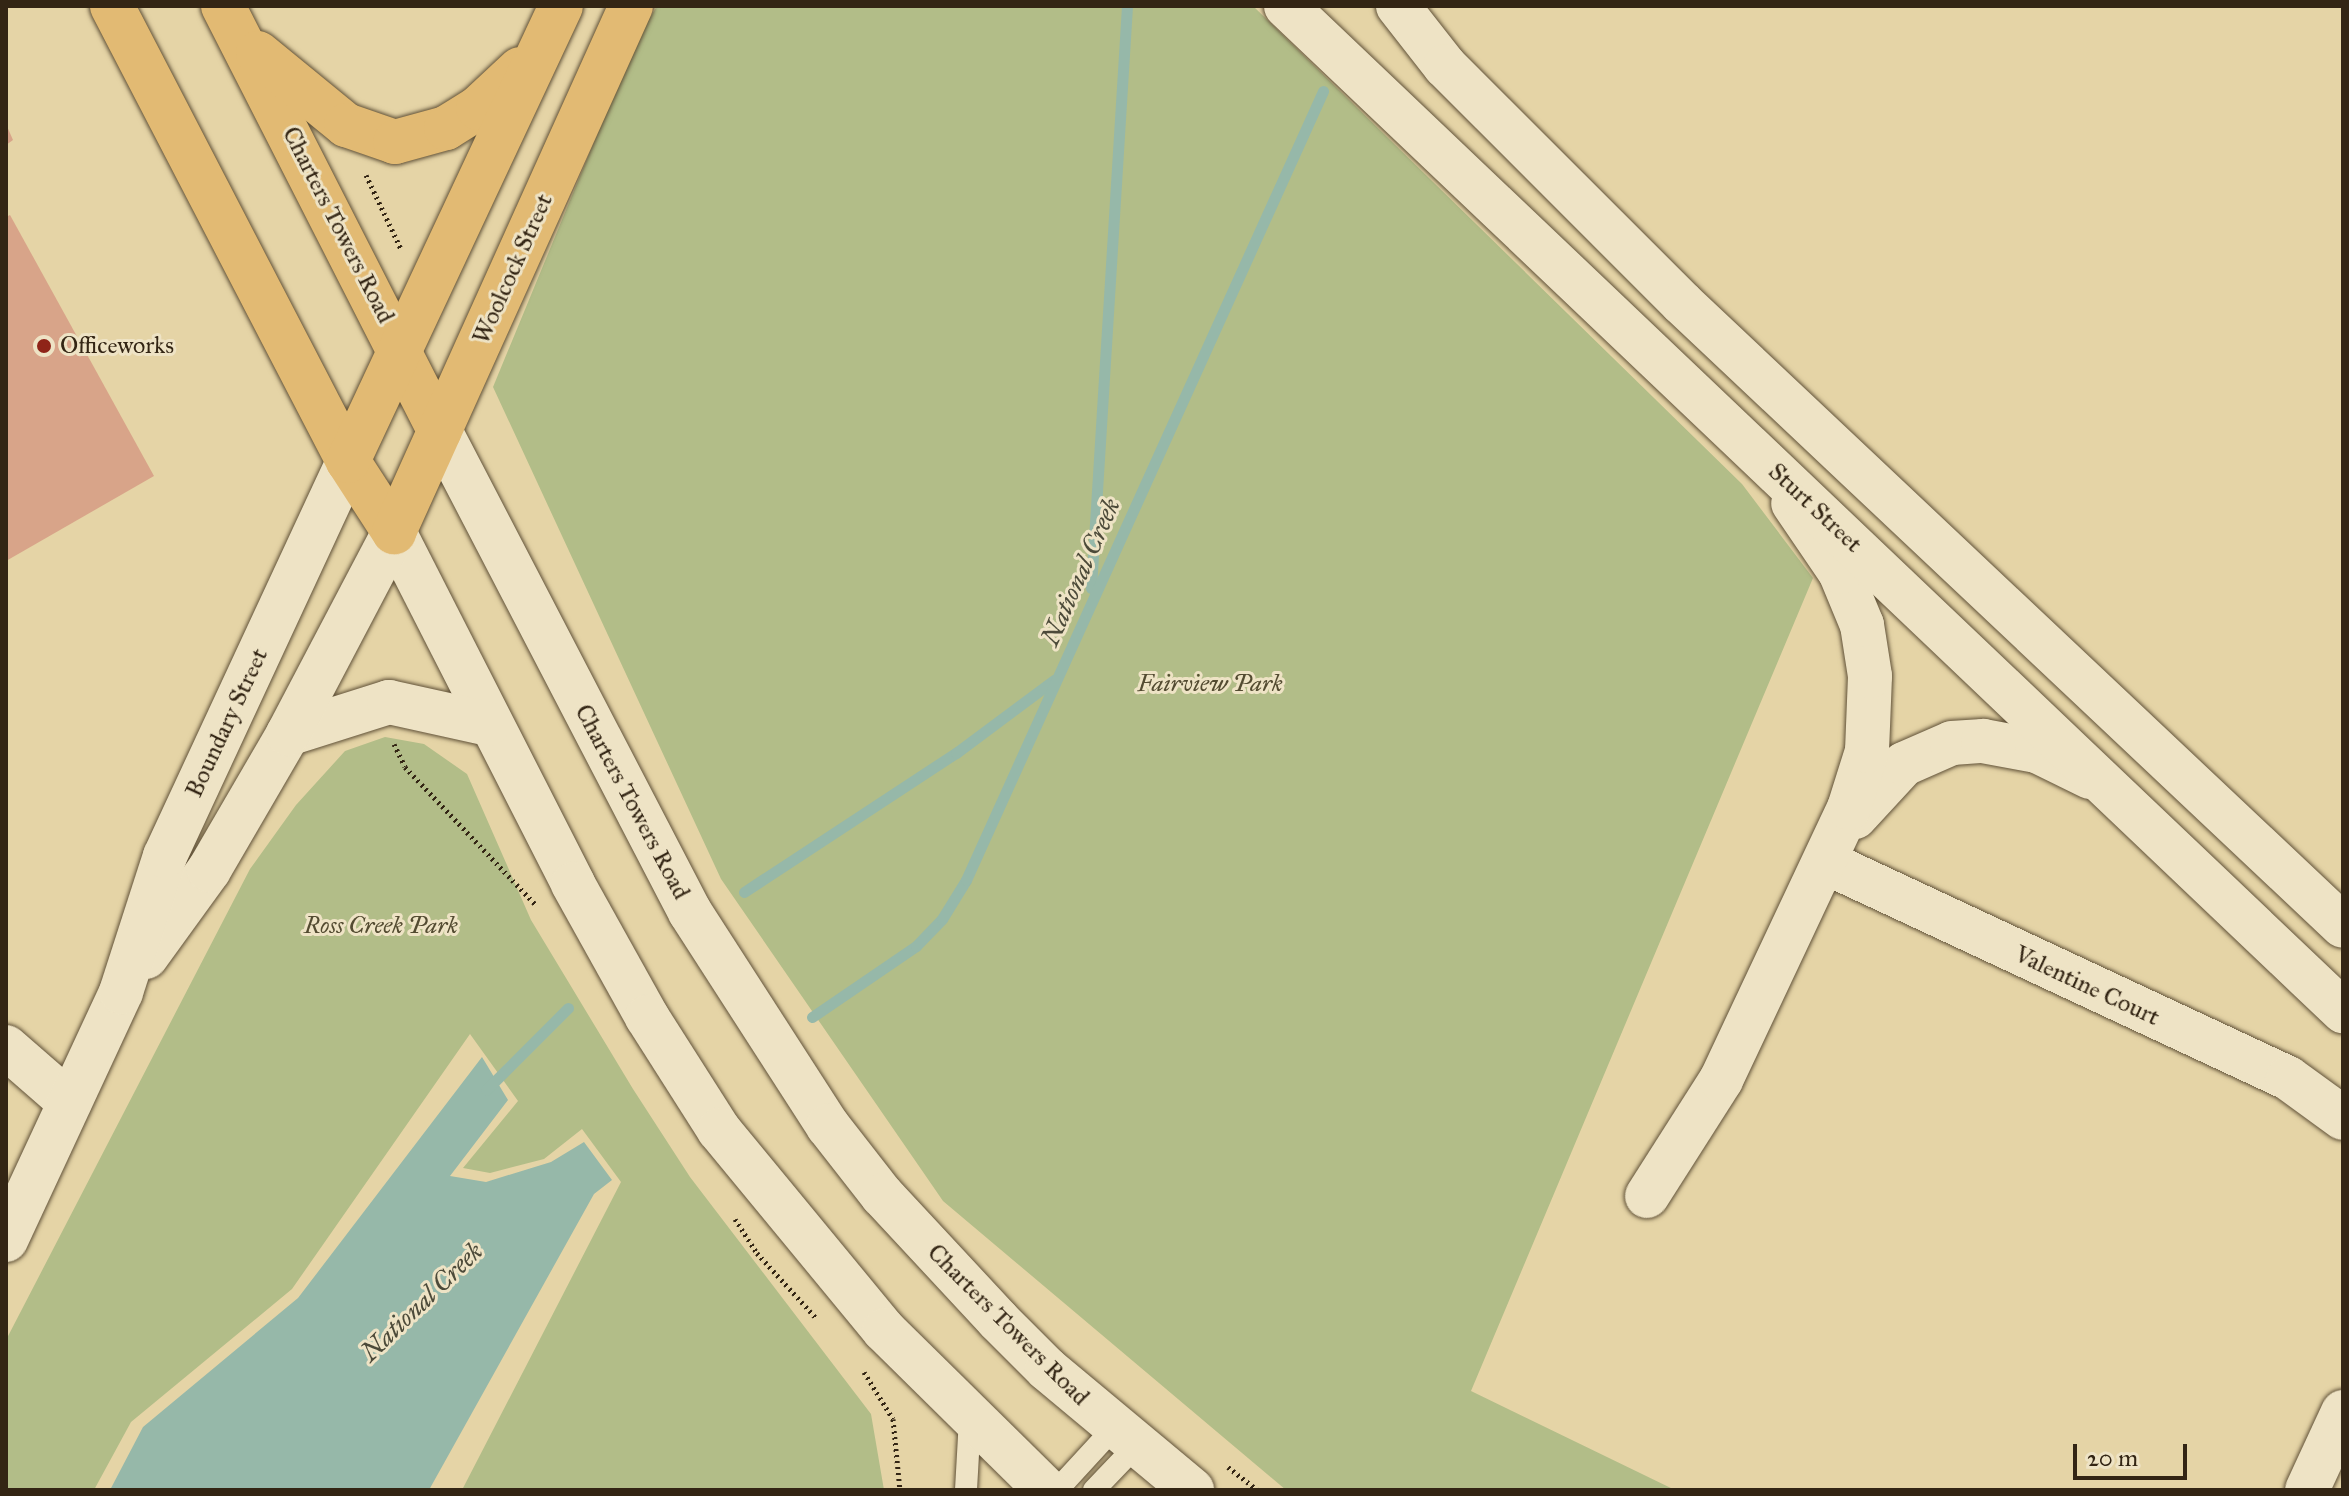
<!DOCTYPE html>
<style>
body{margin:0}
#map{position:relative;width:2349px;height:1496px;overflow:hidden;background:#e5d4a6;font-family:"IM FELL Great Primer",serif}
div>[style]{position:absolute}
[style*='--x']{left:calc(var(--x)*1px);top:calc(var(--y)*1px);width:calc(var(--w)*1px);rotate:calc(var(--a)*1deg)}
.green>*{inset:0;background:#b2bd88}
.water>*{inset:0;background:#96b8a9}
.stream>*{height:11px;margin:-5.5px;padding:0 5.5px;transform-origin:5.5px;border-radius:5.5px;background:#96b8a9}
.building>*{inset:0;background:#d8a489}
.path>*{height:5px;margin-top:-2.5px;transform-origin:0;background:repeating-linear-gradient(90deg,#332514 0 2px,transparent 0 6px)}
.roads{filter:drop-shadow(0 0 2px #605138) drop-shadow(0 0 2px #605138)}
.lane>*{height:22px;margin:-11px;padding:0 11px;transform-origin:11px;border-radius:11px;background:#eee3c5}
.street>*{height:44px;margin:-22px;padding:0 22px;transform-origin:22px;border-radius:22px;background:#eee3c5}
.secondary>*{height:44px;margin:-22px;padding:0 22px;transform-origin:22px;border-radius:22px;background:#eee3c5}
.primary>*{height:44px;margin:-22px;padding:0 22px;transform-origin:22px;border-radius:22px;background:#e2ba73}
.dots>*{width:22px;height:22px;translate:-50% -50%;box-sizing:border-box;border:4px solid #eee3c5;border-radius:50%}
span{translate:-50% -50%;white-space:nowrap;text-align:center;line-height:1.15;-webkit-text-stroke:6px #eee3c5;paint-order:stroke}
.street-label{font-size:24px;color:#332514}
.poi-label{font-size:24px;color:#332514}
.left{translate:0 -50%;text-align:left}
.park-label{font-size:24px;color:#534b31;font-style:italic}
.water-label{font-size:26px;color:#4c4a39;font-style:italic}
.frame{position:absolute;inset:0;border:8px solid #332514;pointer-events:none}
.scale{position:absolute;left:2073px;top:1444px;width:114px;height:36px;box-sizing:border-box;border:4px solid #332514;border-top:0;padding-left:10px;font-size:24px;line-height:28px;white-space:nowrap;color:#332514;-webkit-text-stroke:6px #eee3c5;paint-order:stroke}
</style>
<div id="map">
<div class="green">
<div style="clip-path:polygon(657px 6px,1253px 6px,1742px 484px,1813px 578px,1471px 1391px,1675px 1490px,1286px 1490px,943px 1201px,721px 879px,493px 387px,635px 43px)"></div>
<div style="clip-path:polygon(385px 737px,424px 744px,467px 774px,531px 920px,633px 1089px,690px 1177px,871px 1414px,884px 1490px,462px 1490px,621px 1182px,582px 1129px,544px 1159px,490px 1173px,463px 1168px,518px 1101px,470px 1034px,292px 1289px,131px 1422px,94px 1490px,6px 1490px,6px 1340px,250px 869px,296px 805px,345px 751px)"></div>
</div>
<div class="water">
<div style="clip-path:polygon(482px 1057px,508px 1100px,450px 1176px,486px 1182px,551px 1162px,584px 1142px,612px 1180px,594px 1194px,429px 1490px,110px 1490px,143px 1427px,298px 1298px)"></div>
</div>
<div class="stream">
<div style="--x:1091;--y:588;--w:583;--a:-86.46"></div>
<div style="--x:744;--y:892;--w:254;--a:-33.3"></div>
<div style="--x:956;--y:753;--w:122;--a:-36.7"></div>
<div style="--x:812;--y:1017;--w:126;--a:-34.3"></div>
<div style="--x:916;--y:946;--w:37;--a:-46"></div>
<div style="--x:942;--y:919;--w:46;--a:-58.4"></div>
<div style="--x:966;--y:880;--w:866;--a:-65.65"></div>
<div style="--x:486;--y:1090;--w:116;--a:-45"></div>
</div>
<div class="building">
<div style="clip-path:polygon(6px 124px,13px 140px,6px 145px)"></div>
<div style="clip-path:polygon(10px 215px,154px 476px,6px 561px,6px 217px)"></div>
</div>
<div class="path">
<div style="--x:366;--y:175;--w:82;--a:64.7"></div>
<div style="--x:394;--y:744;--w:25;--a:64"></div>
<div style="--x:405;--y:767;--w:189;--a:46.5"></div>
<div style="--x:735;--y:1219;--w:40;--a:57.1"></div>
<div style="--x:757;--y:1253;--w:89;--a:47.7"></div>
<div style="--x:864;--y:1372;--w:55;--a:58.3"></div>
<div style="--x:893;--y:1419;--w:71;--a:84.4"></div>
<div style="--x:1228;--y:1467;--w:37;--a:38"></div>
</div>
<div class="roads">
<div class="lane">
<div style="--x:966;--y:1490;--w:72;--a:-86.8"></div>
<div style="--x:1057;--y:1490;--w:84;--a:-47.4"></div>
<div style="--x:1094;--y:1490;--w:61;--a:-46.3"></div>
</div>
<div class="street">
<div style="--x:1855;--y:817;--w:72;--a:-47.2"></div>
<div style="--x:1904;--y:764;--w:52;--a:-23.6"></div>
<div style="--x:1952;--y:743;--w:31;--a:-4"></div>
<div style="--x:1983;--y:741;--w:55;--a:10.5"></div>
<div style="--x:2037;--y:751;--w:59;--a:26.1"></div>
<div style="--x:1825;--y:862;--w:511;--a:25.01"></div>
<div style="--x:2288;--y:1078;--w:68;--a:36"></div>
<div style="--x:6;--y:1047;--w:84;--a:41.1"></div>
<div style="--x:1647;--y:1196;--w:138;--a:-57.5"></div>
<div style="--x:1721;--y:1080;--w:301;--a:-64.8"></div>
<div style="--x:1849;--y:808;--w:60;--a:-72.5"></div>
<div style="--x:1867;--y:751;--w:75;--a:-87.7"></div>
<div style="--x:1870;--y:676;--w:52;--a:-98.9"></div>
<div style="--x:1862;--y:625;--w:57;--a:-112.5"></div>
<div style="--x:1840;--y:572;--w:83;--a:-124.3"></div>
<div style="--x:2307;--y:1490;--w:86;--a:-65.2"></div>
</div>
<div class="secondary">
<div style="--x:1286;--y:6;--w:1459;--a:43.56"></div>
<div style="--x:1398;--y:6;--w:76;--a:51.9"></div>
<div style="--x:1445;--y:66;--w:335;--a:45"></div>
<div style="--x:1682;--y:303;--w:908;--a:43.3"></div>
<div style="--x:440;--y:431;--w:542;--a:62.54"></div>
<div style="--x:690;--y:912;--w:255;--a:57.2"></div>
<div style="--x:828;--y:1126;--w:88;--a:52"></div>
<div style="--x:882;--y:1195;--w:171;--a:47.1"></div>
<div style="--x:998;--y:1320;--w:69;--a:45"></div>
<div style="--x:1047;--y:1369;--w:189;--a:39.8"></div>
<div style="--x:394;--y:532;--w:395;--a:63"></div>
<div style="--x:573;--y:884;--w:152;--a:60.9"></div>
<div style="--x:647;--y:1017;--w:134;--a:57.5"></div>
<div style="--x:719;--y:1130;--w:259;--a:50.5"></div>
<div style="--x:884;--y:1330;--w:228;--a:44.6"></div>
<div style="--x:288;--y:734;--w:106;--a:-17.6"></div>
<div style="--x:389;--y:702;--w:102;--a:12.4"></div>
<div style="--x:146;--y:957;--w:107;--a:-54.1"></div>
<div style="--x:209;--y:870;--w:157;--a:-59.8"></div>
<div style="--x:288;--y:734;--w:228;--a:-62.3"></div>
<div style="--x:6;--y:1240;--w:273;--a:-65.1"></div>
<div style="--x:121;--y:992;--w:143;--a:-72.1"></div>
<div style="--x:165;--y:856;--w:435;--a:-65.1"></div>
</div>
<div class="primary">
<div style="--x:112;--y:6;--w:513;--a:62.59"></div>
<div style="--x:348;--y:461;--w:85;--a:57.1"></div>
<div style="--x:223;--y:6;--w:477;--a:63"></div>
<div style="--x:258;--y:53;--w:114;--a:39.3"></div>
<div style="--x:346;--y:125;--w:52;--a:19.1"></div>
<div style="--x:395;--y:142;--w:53;--a:-15.4"></div>
<div style="--x:446;--y:128;--w:38;--a:-32"></div>
<div style="--x:478;--y:108;--w:57;--a:-42.9"></div>
<div style="--x:348;--y:461;--w:502;--a:-64.91"></div>
<div style="--x:394;--y:532;--w:577;--a:-65.75"></div>
</div>
</div>
<div class="dots">
<div style="left:44px;top:346px;background:#8f2418"></div>
</div>
<div class="street-label">
<span style="left:338px;top:225px;rotate:63deg">Charters Towers Road</span>
<span style="left:513px;top:269px;rotate:-66deg">Woolcock Street</span>
<span style="left:1815px;top:508px;rotate:43deg">Sturt Street</span>
<span style="left:227px;top:723px;rotate:-65deg">Boundary Street</span>
<span style="left:632px;top:802px;rotate:62deg">Charters Towers Road</span>
<span style="left:2087px;top:986px;rotate:25deg">Valentine Court</span>
<span style="left:1008px;top:1325px;rotate:45deg">Charters Towers Road</span>
</div>
<div class="poi-label">
<span class="left" style="left:60px;top:346px">Officeworks</span>
</div>
<div class="park-label">
<span style="left:1210px;top:684px">Fairview Park</span>
<span style="left:381px;top:926px">Ross Creek Park</span>
</div>
<div class="water-label">
<span style="left:1081px;top:572px;rotate:-66deg">National Creek</span>
<span style="left:422px;top:1302px;rotate:-44deg">National Creek</span>
</div>
<div class="frame"></div>
<div class="scale">20 m</div>
</div>
